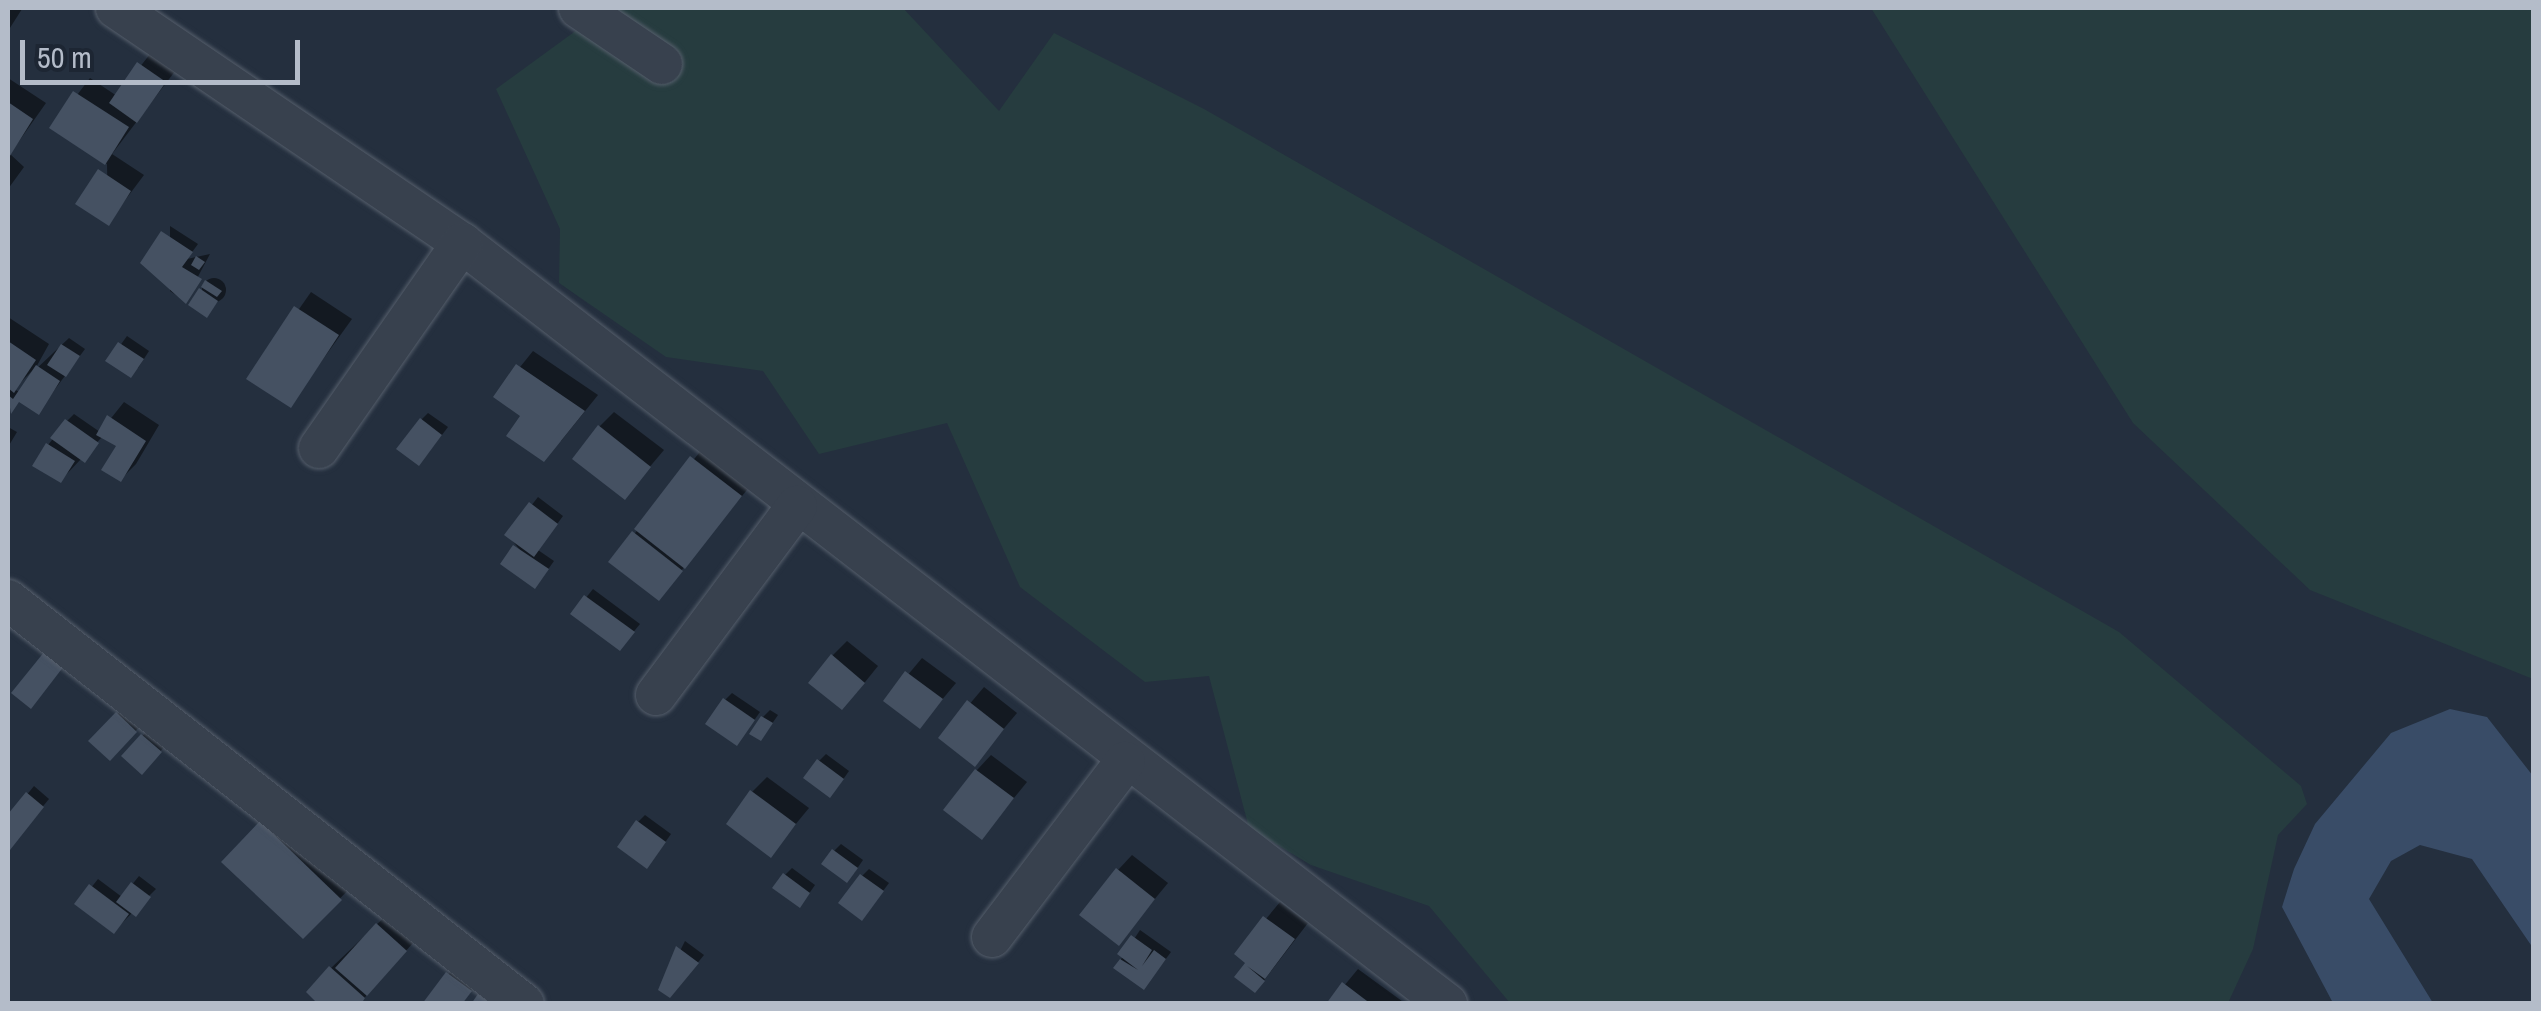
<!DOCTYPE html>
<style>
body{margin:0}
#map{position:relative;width:2541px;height:1011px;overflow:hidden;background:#242f3e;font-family:"Archivo Narrow",sans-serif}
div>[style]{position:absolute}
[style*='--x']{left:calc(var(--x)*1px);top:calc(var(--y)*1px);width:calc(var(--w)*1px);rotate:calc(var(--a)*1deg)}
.green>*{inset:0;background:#263c3f}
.water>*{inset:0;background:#394c67}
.shadow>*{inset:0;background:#0007}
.round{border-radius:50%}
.building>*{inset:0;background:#455162}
.roads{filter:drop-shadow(0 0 2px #565f6c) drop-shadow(0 0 2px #565f6c)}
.minor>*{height:40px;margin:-20px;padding:0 20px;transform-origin:20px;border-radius:20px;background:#38414e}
span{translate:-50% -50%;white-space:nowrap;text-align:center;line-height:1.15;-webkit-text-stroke:9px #1d2633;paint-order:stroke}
.frame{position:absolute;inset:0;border:10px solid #b4bcc9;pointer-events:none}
.scale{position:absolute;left:20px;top:40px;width:280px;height:45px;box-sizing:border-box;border:5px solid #b4bcc9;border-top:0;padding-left:12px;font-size:30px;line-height:35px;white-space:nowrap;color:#b4bcc9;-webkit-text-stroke:8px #1d2633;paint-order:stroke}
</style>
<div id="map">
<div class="green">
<div style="clip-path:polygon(607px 8px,903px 8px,999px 111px,1054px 33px,1204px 109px,2119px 632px,2301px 786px,2307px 804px,2278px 835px,2253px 949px,2228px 1003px,1510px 1003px,1429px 906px,1311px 865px,1249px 828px,1209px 676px,1145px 682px,1020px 587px,947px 423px,819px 454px,763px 371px,666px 357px,559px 283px,560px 229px,496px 89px)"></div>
<div style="clip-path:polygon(1871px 8px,2533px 8px,2533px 679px,2310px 590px,2133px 423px)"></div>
</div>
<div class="water">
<div style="clip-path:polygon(2450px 709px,2487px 717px,2533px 776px,2533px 948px,2472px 859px,2420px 845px,2391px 861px,2369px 899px,2433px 1003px,2333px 1003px,2282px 907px,2294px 869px,2315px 824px,2391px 733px)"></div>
</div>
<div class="shadow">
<div style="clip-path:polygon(8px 8px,22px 9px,8px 31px)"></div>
<div style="clip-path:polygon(154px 49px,179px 66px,112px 154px,144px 175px,108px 223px,107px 164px,52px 128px,90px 78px,117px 96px)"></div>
<div style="clip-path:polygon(8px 78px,46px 103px,10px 154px,24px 167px,8px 189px)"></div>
<div style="clip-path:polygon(170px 226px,198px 244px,187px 259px,210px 254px,185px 301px,170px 291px)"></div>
<div class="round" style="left:202px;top:278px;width:24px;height:24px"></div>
<div style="clip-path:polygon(311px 292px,352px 319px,290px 405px,250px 379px)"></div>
<div style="clip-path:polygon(evenodd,8px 317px,49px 344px,34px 371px,69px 338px,85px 349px,38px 412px,20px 400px,8px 409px,8px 317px,32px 371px,21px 393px,14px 389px,32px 371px)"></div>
<div style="clip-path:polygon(127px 336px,149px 351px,138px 368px,109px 361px)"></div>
<div style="clip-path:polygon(533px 351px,598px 395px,561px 441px,496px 397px)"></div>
<div style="clip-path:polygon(124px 402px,159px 425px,136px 464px,121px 479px,119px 445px,103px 436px,61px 480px,48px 445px,67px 421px,74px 414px,100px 432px)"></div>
<div style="clip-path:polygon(614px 412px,664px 450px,625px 496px,599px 427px)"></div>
<div style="clip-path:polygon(428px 413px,448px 427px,426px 456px,422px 419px)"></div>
<div style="clip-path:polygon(8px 427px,17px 432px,8px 447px)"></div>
<div style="clip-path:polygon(707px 443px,755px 480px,659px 598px,612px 562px)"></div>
<div style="clip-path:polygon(538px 497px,563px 516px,538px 550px,554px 561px,542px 578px,508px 535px)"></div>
<div style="clip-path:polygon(593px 589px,640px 624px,626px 641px,573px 614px)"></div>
<div style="clip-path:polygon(847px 641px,878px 666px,857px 692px,832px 656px)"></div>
<div style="clip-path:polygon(922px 658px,956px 683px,920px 726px,886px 701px)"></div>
<div style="clip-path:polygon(984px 687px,1017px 713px,974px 764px,941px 738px)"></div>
<div style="clip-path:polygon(732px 693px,760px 712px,743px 736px,725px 700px)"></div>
<div style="clip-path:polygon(124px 707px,142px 724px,110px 758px,92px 741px)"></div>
<div style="clip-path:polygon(770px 710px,778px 715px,767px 731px,763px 717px)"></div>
<div style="clip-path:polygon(150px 728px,167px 744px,142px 771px,124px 756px)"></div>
<div style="clip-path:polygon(826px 754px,849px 771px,837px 788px,819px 761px)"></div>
<div style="clip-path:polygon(991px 755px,1027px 782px,982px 837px,977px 770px)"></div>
<div style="clip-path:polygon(767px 777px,809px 808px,771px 854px,752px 792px)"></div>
<div style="clip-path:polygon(34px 786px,49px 799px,10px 846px,8px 818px)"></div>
<div style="clip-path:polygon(284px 801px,362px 876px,303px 936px,225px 862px)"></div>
<div style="clip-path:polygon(645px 815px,671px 834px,654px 858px,638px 822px)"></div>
<div style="clip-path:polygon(841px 844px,863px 860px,854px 873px,834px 851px)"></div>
<div style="clip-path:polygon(1132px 855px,1168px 883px,1119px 942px,1118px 870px)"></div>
<div style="clip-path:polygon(792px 868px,815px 885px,806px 898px,785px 875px)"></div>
<div style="clip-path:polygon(869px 869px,889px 883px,868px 911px,862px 876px)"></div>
<div style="clip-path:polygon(139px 876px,156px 889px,121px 924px,78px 904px,98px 879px,122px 897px)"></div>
<div style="clip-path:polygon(1280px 902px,1308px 923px,1262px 983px,1238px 976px,1249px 963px,1237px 954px)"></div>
<div style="clip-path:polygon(392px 910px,420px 935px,359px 1004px,331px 968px)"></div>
<div style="clip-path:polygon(1140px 930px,1171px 952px,1150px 980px,1116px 967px)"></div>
<div style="clip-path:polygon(685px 941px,704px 955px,677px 988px,661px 989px)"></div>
<div style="clip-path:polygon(455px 966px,477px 983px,461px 1004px,425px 1004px)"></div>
<div style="clip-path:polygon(1358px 969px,1406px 1004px,1329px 1004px)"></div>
</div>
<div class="building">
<div style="clip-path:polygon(137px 62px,166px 82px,137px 123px,109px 103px)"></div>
<div style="clip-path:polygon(73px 91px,129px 127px,105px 165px,49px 128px)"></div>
<div style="clip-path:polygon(8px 102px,33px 119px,8px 159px)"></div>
<div style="clip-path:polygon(98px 169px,131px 191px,109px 226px,75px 204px)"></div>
<div style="clip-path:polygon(161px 231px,193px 252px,182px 267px,202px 279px,186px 304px,140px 263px)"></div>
<div style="clip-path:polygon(196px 256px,205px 262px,199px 270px,191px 265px)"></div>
<div style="clip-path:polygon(205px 280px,222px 291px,217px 297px,201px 287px)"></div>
<div style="clip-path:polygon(199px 288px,218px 301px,207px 318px,188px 305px)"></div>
<div style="clip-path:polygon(294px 306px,339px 335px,291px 408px,246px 379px)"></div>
<div style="clip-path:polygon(8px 341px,36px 360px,14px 393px,8px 388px)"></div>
<div style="clip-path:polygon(118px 342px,144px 359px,131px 378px,105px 361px)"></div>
<div style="clip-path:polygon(61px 344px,80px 356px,66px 377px,47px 365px)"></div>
<div style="clip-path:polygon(516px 364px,585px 411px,544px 462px,506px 436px,520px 416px,493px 397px)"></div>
<div style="clip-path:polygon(36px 365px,60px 381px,39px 415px,19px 402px,11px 414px,8px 395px,13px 399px)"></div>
<div style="clip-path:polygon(107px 415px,146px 441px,121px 482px,101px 470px,116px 446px,96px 435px)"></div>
<div style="clip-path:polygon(420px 418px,442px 435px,419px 466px,396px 449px)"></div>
<div style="clip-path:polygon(65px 419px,99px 443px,85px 463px,50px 438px)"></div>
<div style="clip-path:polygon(598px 425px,651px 467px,625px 500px,572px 459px)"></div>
<div style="clip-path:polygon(46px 443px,75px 461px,61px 483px,32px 466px)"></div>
<div style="clip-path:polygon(690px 456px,742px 496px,685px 569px,634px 529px)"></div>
<div style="clip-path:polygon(529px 502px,558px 524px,534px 557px,504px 535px)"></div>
<div style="clip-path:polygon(632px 531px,683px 571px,659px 601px,608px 562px)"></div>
<div style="clip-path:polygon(513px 545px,549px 569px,535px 589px,500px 564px)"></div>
<div style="clip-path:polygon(584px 595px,635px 632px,620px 651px,570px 614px)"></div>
<div style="clip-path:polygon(45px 651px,64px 666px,31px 709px,11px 693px)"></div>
<div style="clip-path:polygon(831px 654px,865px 683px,842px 710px,808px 683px)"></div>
<div style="clip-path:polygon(905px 671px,943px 699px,920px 729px,883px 701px)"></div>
<div style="clip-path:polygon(723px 698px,755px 720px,737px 746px,705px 724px)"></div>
<div style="clip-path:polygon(967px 700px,1004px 729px,975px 767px,938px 738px)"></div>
<div style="clip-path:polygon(116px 712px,137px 732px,110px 761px,88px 741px)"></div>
<div style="clip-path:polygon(761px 716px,773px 723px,761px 741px,749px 734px)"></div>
<div style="clip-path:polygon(141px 734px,162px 752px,142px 775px,121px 756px)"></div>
<div style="clip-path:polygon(817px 759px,844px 779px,830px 798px,803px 778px)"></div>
<div style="clip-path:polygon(975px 769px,1014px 798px,982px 840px,943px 810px)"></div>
<div style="clip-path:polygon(750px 790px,796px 824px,771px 858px,726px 824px)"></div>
<div style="clip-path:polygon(26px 792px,44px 807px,10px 850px,8px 814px)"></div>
<div style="clip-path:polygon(636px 820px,666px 842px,647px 869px,617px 847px)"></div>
<div style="clip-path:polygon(260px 821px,342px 900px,303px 939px,221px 862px)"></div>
<div style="clip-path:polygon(832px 849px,858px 868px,847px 883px,821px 864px)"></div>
<div style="clip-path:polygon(1116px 868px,1155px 899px,1119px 946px,1079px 915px)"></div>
<div style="clip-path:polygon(783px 873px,810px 893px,800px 908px,772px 888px)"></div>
<div style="clip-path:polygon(860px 874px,884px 891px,862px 921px,838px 903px)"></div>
<div style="clip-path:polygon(131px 882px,151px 897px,136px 917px,116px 902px)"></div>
<div style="clip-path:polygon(89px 884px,129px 914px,114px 934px,74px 904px)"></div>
<div style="clip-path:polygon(1263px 916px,1295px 939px,1265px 979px,1247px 966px,1265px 981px,1255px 993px,1234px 977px,1245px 963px,1234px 954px)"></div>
<div style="clip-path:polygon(376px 923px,407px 951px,367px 996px,335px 968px)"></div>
<div style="clip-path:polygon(1131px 935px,1152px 950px,1142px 966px,1154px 950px,1166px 959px,1144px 990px,1113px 968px,1120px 959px,1138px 970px,1117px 954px)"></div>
<div style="clip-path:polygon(676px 946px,699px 963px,670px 998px,658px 990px)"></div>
<div style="clip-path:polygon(329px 966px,365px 998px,361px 1004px,318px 1004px,306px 992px)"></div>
<div style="clip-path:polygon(446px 972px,472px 991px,462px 1004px,422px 1004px)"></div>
<div style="clip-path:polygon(1342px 982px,1371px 1004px,1326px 1004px)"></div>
<div style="clip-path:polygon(478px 994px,491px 1004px,471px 1004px)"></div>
</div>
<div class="roads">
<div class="minor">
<div style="--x:116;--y:8;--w:418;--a:34.2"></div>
<div style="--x:462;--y:243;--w:1245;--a:37.69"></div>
<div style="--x:579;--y:8;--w:100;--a:34"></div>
<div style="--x:319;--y:448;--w:250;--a:-55.1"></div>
<div style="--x:8;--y:600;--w:655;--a:38.06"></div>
<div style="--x:656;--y:695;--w:236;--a:-53.3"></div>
<div style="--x:992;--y:937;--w:220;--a:-52.8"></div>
</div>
</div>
<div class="frame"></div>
<div class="scale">50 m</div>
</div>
